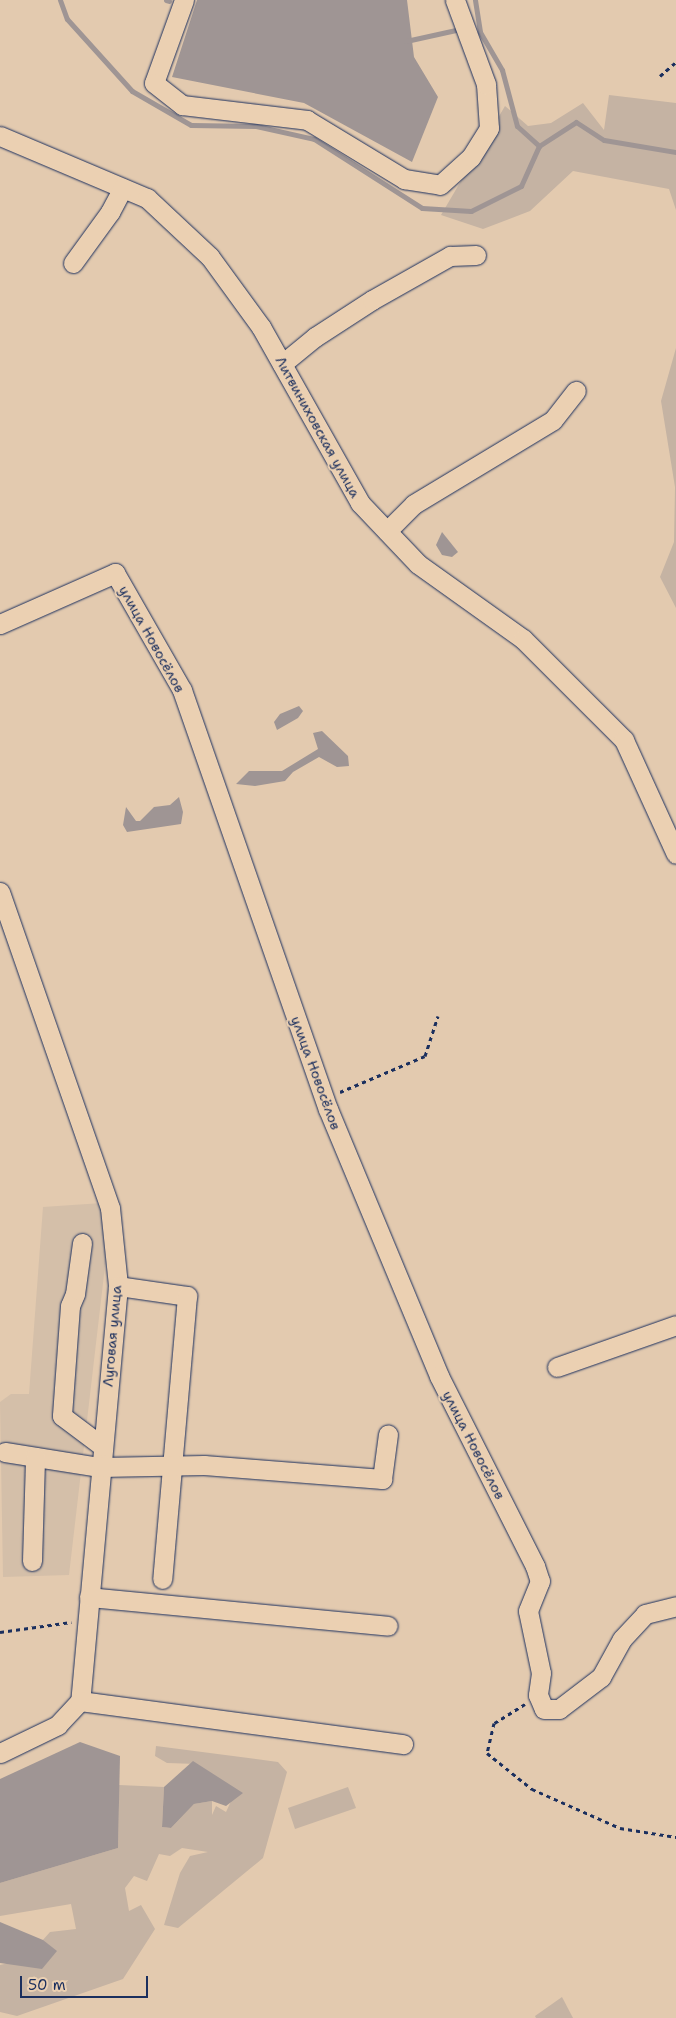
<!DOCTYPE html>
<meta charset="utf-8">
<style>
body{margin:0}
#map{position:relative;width:676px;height:2018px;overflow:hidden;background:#e3caaf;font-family:"Shantell Sans",sans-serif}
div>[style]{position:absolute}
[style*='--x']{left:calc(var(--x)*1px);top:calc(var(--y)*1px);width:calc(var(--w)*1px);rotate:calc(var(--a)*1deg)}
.built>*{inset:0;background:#d4bfa9}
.green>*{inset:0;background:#c5b3a3}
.water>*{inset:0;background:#9f9594}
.stream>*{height:5px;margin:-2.5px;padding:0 2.5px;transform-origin:2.5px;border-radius:2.5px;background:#9f9594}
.path>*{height:3px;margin-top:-1.5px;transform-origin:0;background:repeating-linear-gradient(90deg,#1b2f5e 0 4px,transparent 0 8px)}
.roads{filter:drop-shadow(0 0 1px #1b2f5e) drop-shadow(0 0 1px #1b2f5e)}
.minor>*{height:19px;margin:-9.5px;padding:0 9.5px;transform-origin:9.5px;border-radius:9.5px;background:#ebd0b2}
span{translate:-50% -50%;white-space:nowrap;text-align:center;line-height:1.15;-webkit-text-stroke:4px #ebd0b2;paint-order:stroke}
.street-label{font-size:14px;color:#1b2f5e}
.scale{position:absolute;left:20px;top:1976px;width:128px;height:22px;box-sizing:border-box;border:2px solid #1b2f5e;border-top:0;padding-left:6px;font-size:15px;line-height:18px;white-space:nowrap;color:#1b2f5e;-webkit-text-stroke:4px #ebd0b2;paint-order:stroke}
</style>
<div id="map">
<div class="built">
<div style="clip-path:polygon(102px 1203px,107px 1249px,69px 1575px,3px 1577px,0 1402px,11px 1394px,29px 1394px,43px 1207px)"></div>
</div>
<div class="green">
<div style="clip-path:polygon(609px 95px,676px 103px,676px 210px,669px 189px,573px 171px,530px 211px,483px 229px,441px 215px,505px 106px,528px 126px,551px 123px,583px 103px,604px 130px)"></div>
<div style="clip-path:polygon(676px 348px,676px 608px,660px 577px,674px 542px,675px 487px,661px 401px)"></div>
<div style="clip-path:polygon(156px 1746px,278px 1762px,287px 1772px,263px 1858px,178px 1928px,164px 1925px,180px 1873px,190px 1856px,208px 1852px,182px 1848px,170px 1856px,159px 1854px,147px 1881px,134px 1876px,125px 1888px,129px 1911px,141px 1905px,155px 1929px,123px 1979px,17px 2016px,0 2012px,0 1965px,26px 1959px,50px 1932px,76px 1929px,71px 1904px,0 1916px,0 1883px,118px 1848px,119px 1785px,164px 1787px,162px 1827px,171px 1828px,194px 1804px,212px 1801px,212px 1815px,216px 1806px,226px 1812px,233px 1797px,197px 1764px,167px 1763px,155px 1756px)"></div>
<div style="clip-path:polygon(348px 1787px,356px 1808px,295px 1829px,288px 1808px)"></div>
<div style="clip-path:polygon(562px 1997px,573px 2018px,536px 2018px,535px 2016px)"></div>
</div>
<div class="water">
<div style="clip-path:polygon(197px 0,407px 0,414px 57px,438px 97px,412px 162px,304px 103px,172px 77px)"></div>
<div style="clip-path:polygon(442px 532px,458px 552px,452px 557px,442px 555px,436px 545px)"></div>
<div style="clip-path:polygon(299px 706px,303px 711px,298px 718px,277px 730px,274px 722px,280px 714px)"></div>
<div style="clip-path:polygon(322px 731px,348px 756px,349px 766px,337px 767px,319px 757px,293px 772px,285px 781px,255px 786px,236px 784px,249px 771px,282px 771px,318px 749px,313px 733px)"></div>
<div style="clip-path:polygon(179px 797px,183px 812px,181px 824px,127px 832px,123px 825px,126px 807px,136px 821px,140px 821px,154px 807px,170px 805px)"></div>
<div style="clip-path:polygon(80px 1742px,120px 1756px,118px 1848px,0 1883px,0 1779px)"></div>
<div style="clip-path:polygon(193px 1761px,243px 1793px,226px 1806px,212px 1801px,194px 1804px,171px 1828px,162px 1827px,164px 1787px)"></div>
<div style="clip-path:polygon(0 1922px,43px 1940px,57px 1951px,42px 1969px,0 1963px)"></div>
</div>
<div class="stream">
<div style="--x:60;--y:0;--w:20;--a:70"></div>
<div style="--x:67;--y:19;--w:97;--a:47.9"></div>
<div style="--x:132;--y:91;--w:68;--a:30"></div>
<div style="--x:191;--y:125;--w:65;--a:0.9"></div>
<div style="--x:256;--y:126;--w:59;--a:12.6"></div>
<div style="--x:314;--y:139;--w:128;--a:32.6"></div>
<div style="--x:422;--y:208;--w:49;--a:3.5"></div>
<div style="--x:471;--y:211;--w:56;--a:-26.6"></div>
<div style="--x:521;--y:186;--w:44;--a:-65.8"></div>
<div style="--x:539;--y:146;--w:44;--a:-33"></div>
<div style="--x:576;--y:122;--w:33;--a:33"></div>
<div style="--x:604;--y:140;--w:73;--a:9.5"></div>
<div style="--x:166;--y:0;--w:3;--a:18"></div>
<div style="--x:475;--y:0;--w:32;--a:81"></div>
<div style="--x:480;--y:32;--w:44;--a:59.9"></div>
<div style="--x:502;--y:70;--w:58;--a:75"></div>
<div style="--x:517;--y:126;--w:30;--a:42"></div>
<div style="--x:406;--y:41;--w:51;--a:-12.4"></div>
</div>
<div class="path">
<div style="--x:660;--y:76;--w:21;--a:-41"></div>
<div style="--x:340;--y:1092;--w:92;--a:-23"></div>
<div style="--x:425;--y:1056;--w:42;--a:-72"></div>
<div style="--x:0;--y:1632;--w:72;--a:-8"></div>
<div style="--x:525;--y:1704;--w:36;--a:148"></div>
<div style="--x:494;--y:1723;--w:31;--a:103"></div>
<div style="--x:487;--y:1753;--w:58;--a:38.7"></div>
<div style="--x:532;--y:1789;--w:96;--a:23.9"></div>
<div style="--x:620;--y:1828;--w:57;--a:9.1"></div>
</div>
<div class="roads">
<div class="minor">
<div style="--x:184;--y:0;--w:88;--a:109.9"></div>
<div style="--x:154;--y:83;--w:36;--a:38"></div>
<div style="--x:182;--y:105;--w:126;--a:6.8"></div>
<div style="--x:307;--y:120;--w:114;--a:31.3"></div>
<div style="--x:404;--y:179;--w:36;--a:9"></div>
<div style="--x:440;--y:185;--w:42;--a:-42.1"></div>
<div style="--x:471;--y:157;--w:34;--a:-58"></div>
<div style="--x:489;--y:128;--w:44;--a:-93.9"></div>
<div style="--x:486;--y:84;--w:90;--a:-110.3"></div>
<div style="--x:0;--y:136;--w:160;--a:22.9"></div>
<div style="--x:147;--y:198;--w:86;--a:43.1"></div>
<div style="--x:210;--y:257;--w:87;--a:53.9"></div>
<div style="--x:261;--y:327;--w:202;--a:60.6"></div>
<div style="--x:360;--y:503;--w:84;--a:46.4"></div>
<div style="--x:418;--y:564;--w:129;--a:35.5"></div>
<div style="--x:523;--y:639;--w:143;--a:45"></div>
<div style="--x:624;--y:740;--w:125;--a:65.5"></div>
<div style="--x:73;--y:263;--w:63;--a:-54"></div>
<div style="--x:110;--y:212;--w:27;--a:-62"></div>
<div style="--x:282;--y:364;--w:43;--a:-39.3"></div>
<div style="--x:315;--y:337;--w:68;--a:-33"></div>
<div style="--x:372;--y:300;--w:90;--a:-29.4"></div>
<div style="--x:450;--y:256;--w:26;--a:-2"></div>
<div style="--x:387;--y:531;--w:38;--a:-45"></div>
<div style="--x:414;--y:504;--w:162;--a:-31.1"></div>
<div style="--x:553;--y:420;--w:37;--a:-52"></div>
<div style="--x:0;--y:624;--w:126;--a:-23.9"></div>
<div style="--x:115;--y:573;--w:135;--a:60.2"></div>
<div style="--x:182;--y:690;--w:444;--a:70.8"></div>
<div style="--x:328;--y:1109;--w:289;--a:67.4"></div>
<div style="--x:439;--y:1376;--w:213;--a:63.2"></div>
<div style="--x:535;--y:1566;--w:16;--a:72"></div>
<div style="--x:540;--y:1581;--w:32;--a:112"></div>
<div style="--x:528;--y:1611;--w:63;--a:78.2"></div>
<div style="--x:541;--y:1673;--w:22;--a:98"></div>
<div style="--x:538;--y:1695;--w:15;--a:67"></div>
<div style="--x:544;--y:1709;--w:15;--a:0"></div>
<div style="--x:559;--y:1709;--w:53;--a:-37.3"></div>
<div style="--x:601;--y:1677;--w:43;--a:-61.1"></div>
<div style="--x:622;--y:1639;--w:34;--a:-47"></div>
<div style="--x:645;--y:1614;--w:32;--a:-14"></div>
<div style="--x:0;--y:892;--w:335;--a:70.8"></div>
<div style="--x:110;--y:1208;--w:78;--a:84.1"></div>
<div style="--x:118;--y:1286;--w:417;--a:95.2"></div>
<div style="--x:80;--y:1701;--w:33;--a:133"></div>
<div style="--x:58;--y:1725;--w:64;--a:154.2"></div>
<div style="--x:82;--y:1243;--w:51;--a:97.8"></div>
<div style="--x:75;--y:1294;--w:13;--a:113"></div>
<div style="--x:70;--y:1306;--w:110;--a:94.2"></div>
<div style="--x:62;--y:1416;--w:50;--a:36.9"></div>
<div style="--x:118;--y:1286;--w:70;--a:8.2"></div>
<div style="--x:187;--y:1296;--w:284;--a:95"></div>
<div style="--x:557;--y:1367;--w:126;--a:-19.4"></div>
<div style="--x:5;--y:1452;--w:96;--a:9"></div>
<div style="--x:100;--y:1467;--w:104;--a:-1.1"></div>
<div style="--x:204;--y:1465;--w:179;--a:4.5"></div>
<div style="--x:382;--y:1479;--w:45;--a:-82.4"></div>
<div style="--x:32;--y:1561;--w:104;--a:-88.3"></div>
<div style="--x:89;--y:1597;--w:300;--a:5.5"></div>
<div style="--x:80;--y:1701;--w:326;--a:7.6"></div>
</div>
</div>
<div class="street-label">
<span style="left:318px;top:427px;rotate:61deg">Литвиниховская улица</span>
<span style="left:152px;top:639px;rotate:61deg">улица Новосёлов</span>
<span style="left:316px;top:1073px;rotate:70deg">улица Новосёлов</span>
<span style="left:112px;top:1336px;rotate:-85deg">Луговая улица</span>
<span style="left:474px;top:1445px;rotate:63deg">улица Новосёлов</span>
</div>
<div class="scale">50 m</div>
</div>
